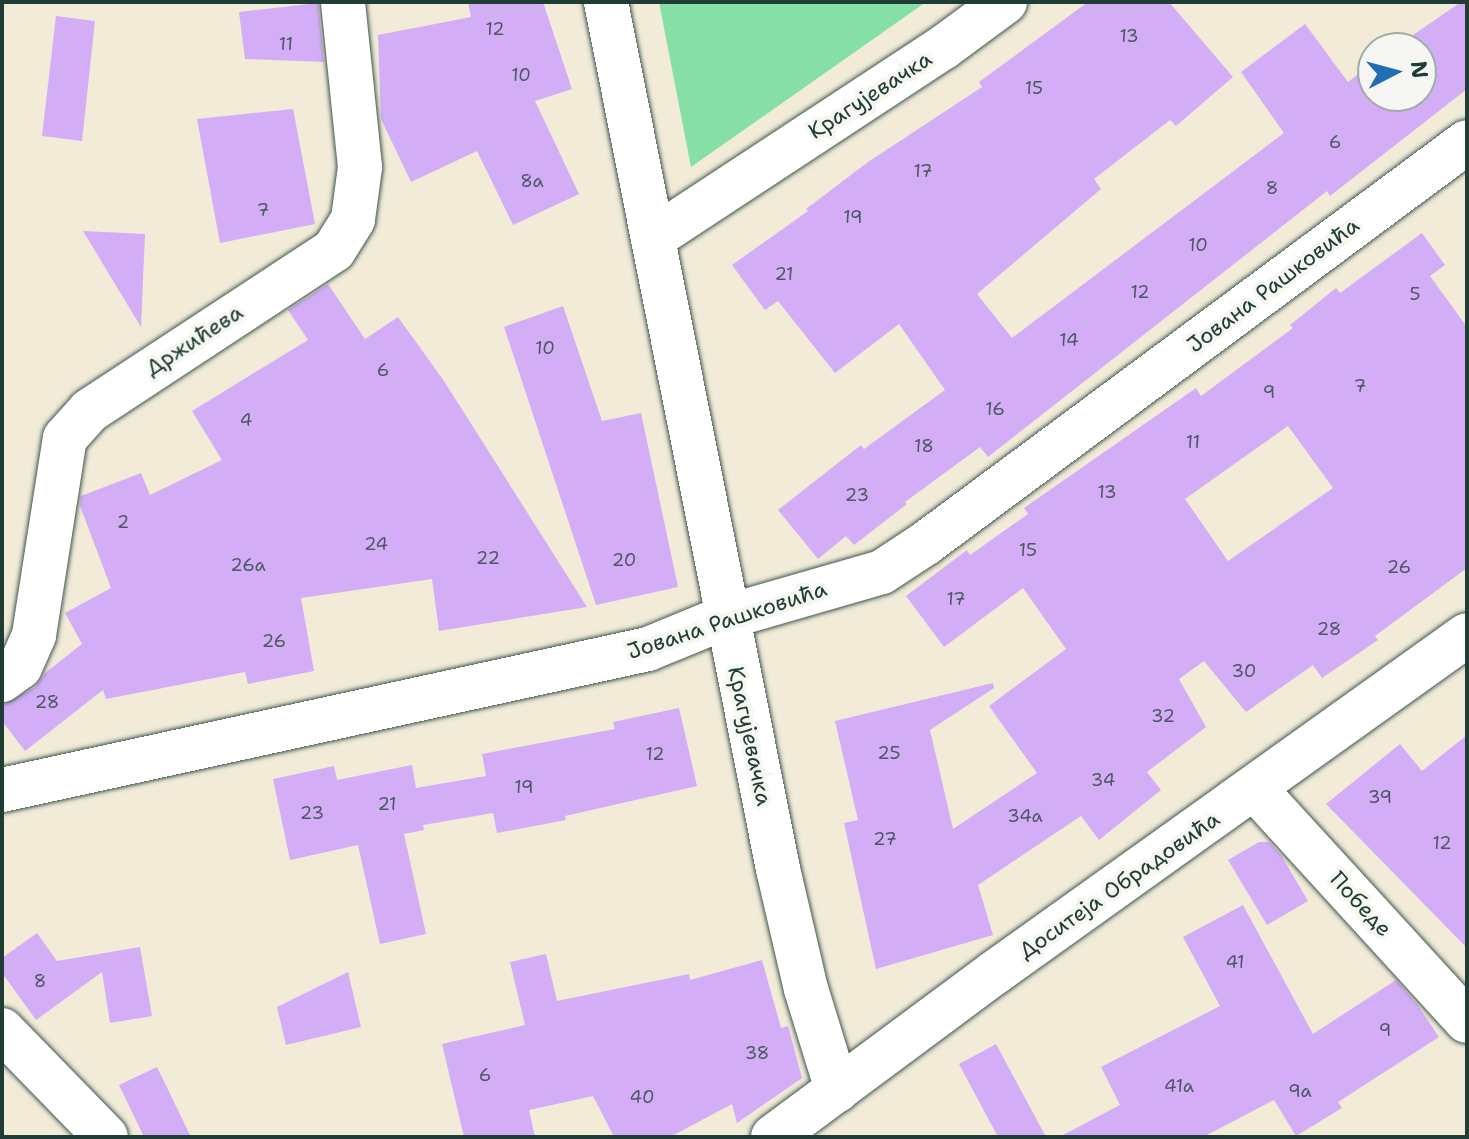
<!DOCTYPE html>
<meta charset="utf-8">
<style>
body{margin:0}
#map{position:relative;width:1469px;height:1139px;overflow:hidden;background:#f1ebd8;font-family:"Shantell Sans",sans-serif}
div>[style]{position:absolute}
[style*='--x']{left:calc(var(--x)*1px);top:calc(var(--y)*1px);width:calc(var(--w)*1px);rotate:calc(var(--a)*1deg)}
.green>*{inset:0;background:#86e0a6}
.building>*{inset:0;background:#d3aef7}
.roads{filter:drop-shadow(0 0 2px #3e574d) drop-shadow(0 0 2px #3e574d)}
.minor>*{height:44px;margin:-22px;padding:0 22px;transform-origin:22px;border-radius:22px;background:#fff}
span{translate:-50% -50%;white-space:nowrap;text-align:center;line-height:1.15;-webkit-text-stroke:8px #f6f6f2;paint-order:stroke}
.number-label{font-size:18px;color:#4c5965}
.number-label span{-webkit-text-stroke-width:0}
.street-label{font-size:22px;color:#1f3d34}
.frame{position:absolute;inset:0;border:4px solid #1f3d34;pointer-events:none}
.north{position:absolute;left:1357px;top:32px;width:80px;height:80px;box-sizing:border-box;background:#f6f6f2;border:2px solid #a0aca6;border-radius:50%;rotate:84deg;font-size:22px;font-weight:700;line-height:32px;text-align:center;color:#1f3d34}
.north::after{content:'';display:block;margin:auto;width:28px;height:36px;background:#1f6fb2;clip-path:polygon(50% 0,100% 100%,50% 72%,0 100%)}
</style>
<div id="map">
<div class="green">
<div style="clip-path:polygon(659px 2px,926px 2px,691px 167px)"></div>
</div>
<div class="building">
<div style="clip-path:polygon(468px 2px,543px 2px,572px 89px,535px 101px,579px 194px,513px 225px,477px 151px,411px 182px,381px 119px,378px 35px,471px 17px)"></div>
<div style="clip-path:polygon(1088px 2px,1169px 2px,1233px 77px,1176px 126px,1170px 120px,1094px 179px,1101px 189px,977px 294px,1012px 338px,1284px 133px,1241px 72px,1305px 24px,1348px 82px,1373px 63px,1373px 96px,1421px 96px,1421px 48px,1394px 48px,1461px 2px,1467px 2px,1467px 89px,1330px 196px,1327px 191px,988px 457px,980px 447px,905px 502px,907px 504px,854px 545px,846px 536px,818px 559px,778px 510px,861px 445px,864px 449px,945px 390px,899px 324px,835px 373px,778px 301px,765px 310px,732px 265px,808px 211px,806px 209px,868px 162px,982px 87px,979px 82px)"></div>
<div style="clip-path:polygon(318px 3px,324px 62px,245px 59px,239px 12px)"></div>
<div style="clip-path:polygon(56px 16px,95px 21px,82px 141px,42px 136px)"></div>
<div style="clip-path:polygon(293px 109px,315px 224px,220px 243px,197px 119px)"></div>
<div style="clip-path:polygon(83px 231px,145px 234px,141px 327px)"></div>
<div style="clip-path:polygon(evenodd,1422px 233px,1445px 265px,1430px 276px,1467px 327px,1467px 568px,1375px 636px,1378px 640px,1322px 678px,1313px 665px,1246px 712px,1204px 661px,1179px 679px,1206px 727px,1147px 772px,1161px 790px,1099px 840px,1081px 816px,978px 885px,993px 935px,876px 969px,844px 823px,858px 820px,835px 721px,993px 683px,994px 688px,930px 730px,953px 829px,1037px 773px,989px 706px,1066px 649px,1023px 588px,944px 647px,906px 596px,967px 550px,970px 555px,1028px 514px,1024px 508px,1196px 388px,1201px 396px,1293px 328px,1290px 325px,1336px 288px,1340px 293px,1422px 233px,1288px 426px,1333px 488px,1228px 561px,1185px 499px,1288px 426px)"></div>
<div style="clip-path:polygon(328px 284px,365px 339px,398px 317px,444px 381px,587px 607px,439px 631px,432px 579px,301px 598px,314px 671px,248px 684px,245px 672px,106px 699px,103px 690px,25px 751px,2px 721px,2px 706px,35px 687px,45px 673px,82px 644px,65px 613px,111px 588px,80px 506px,81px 496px,141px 473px,150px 495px,222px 460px,192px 411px,308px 340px,288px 310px)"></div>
<div style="clip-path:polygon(563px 306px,602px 421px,641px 413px,678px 587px,596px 605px,504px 327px)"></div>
<div style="clip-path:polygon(679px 708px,697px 786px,565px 816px,566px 820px,497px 833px,493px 813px,423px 825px,424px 830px,404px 834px,426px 934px,380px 944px,358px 845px,290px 860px,273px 779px,334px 766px,337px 780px,412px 765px,416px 788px,486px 776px,482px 754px,615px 729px,613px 722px)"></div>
<div style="clip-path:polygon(1467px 735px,1467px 948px,1326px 804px,1400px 744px,1422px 771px)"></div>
<div style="clip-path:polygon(1259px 842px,1269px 842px,1281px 855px,1308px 901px,1267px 925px,1228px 860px)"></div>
<div style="clip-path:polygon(1243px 905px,1313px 1034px,1396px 980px,1417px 1004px,1439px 1037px,1338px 1102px,1342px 1108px,1296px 1136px,1274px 1100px,1203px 1137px,1059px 1137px,1120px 1105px,1101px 1067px,1220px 1006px,1183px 937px)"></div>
<div style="clip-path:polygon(37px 933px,57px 961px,140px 947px,152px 1016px,110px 1023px,102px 972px,36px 1020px,2px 973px,2px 958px)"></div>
<div style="clip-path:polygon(546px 954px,557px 1001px,689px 974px,690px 980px,762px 960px,781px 1028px,788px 1026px,802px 1078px,737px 1123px,732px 1104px,670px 1137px,614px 1137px,593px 1096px,529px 1110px,535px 1137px,464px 1137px,442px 1044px,525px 1025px,510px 962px)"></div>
<div style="clip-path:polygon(348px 972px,361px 1027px,286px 1045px,277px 1007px)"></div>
<div style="clip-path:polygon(996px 1044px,1046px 1137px,998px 1137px,959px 1064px)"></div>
<div style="clip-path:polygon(157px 1067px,191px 1137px,144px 1137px,119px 1085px)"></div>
</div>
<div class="roads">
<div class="minor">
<div style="--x:606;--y:2;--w:884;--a:78.78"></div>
<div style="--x:778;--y:869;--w:123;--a:76.9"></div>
<div style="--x:806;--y:989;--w:106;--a:72.9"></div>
<div style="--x:653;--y:238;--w:348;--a:-33.3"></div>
<div style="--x:944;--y:47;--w:76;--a:-36.4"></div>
<div style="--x:2;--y:680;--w:22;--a:-36"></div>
<div style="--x:20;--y:667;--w:35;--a:-66"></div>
<div style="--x:34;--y:635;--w:199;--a:-81.1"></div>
<div style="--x:65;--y:438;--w:36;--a:-48"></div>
<div style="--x:89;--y:411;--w:293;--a:-33.3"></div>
<div style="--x:334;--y:250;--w:36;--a:-58"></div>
<div style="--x:353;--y:219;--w:52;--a:-82.3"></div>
<div style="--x:360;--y:167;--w:166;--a:-95.9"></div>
<div style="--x:1255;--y:789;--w:314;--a:47.6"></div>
<div style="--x:2;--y:790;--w:661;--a:-12.31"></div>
<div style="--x:648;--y:649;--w:84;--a:-22.3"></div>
<div style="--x:726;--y:617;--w:162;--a:-16.1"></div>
<div style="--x:882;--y:572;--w:53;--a:-33.4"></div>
<div style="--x:926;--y:543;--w:673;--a:-36.55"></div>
<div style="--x:2;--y:1030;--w:149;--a:45.8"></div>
<div style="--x:773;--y:1137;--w:275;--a:-36.6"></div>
<div style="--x:994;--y:973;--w:581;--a:-35.55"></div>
</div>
</div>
<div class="number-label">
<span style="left:495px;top:29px">12</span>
<span style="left:1129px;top:36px">13</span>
<span style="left:286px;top:44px">11</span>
<span style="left:521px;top:75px">10</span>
<span style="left:1034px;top:88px">15</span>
<span style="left:1335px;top:142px">6</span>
<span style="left:923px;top:171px">17</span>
<span style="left:532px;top:181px">8a</span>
<span style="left:1272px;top:188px">8</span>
<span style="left:263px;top:210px">7</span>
<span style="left:853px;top:217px">19</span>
<span style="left:1198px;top:245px">10</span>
<span style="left:784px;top:274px">21</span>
<span style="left:1140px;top:292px">12</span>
<span style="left:1415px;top:294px">5</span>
<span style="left:1069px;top:340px">14</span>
<span style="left:545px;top:348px">10</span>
<span style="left:383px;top:370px">6</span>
<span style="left:1360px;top:386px">7</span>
<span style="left:1269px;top:392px">9</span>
<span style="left:995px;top:409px">16</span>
<span style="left:246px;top:420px">4</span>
<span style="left:1193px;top:442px">11</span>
<span style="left:924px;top:446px">18</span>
<span style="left:1107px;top:492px">13</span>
<span style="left:857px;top:495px">23</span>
<span style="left:123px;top:522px">2</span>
<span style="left:376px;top:544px">24</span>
<span style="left:1028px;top:550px">15</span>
<span style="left:488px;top:558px">22</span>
<span style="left:624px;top:560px">20</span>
<span style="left:248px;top:565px">26a</span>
<span style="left:1399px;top:567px">26</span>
<span style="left:956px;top:599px">17</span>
<span style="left:1329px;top:629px">28</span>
<span style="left:274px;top:641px">26</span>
<span style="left:1244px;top:671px">30</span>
<span style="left:47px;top:702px">28</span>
<span style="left:1163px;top:716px">32</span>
<span style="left:889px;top:753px">25</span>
<span style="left:655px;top:754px">12</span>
<span style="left:1103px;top:780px">34</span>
<span style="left:524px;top:787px">19</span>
<span style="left:1380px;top:797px">39</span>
<span style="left:387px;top:804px">21</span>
<span style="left:312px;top:813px">23</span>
<span style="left:1025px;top:816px">34a</span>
<span style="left:885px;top:839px">27</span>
<span style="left:1442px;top:843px">12</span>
<span style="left:1235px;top:962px">41</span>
<span style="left:40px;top:981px">8</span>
<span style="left:1385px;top:1030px">9</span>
<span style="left:757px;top:1053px">38</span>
<span style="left:485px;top:1075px">6</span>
<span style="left:1179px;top:1086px">41a</span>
<span style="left:1300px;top:1091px">9a</span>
<span style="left:642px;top:1097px">40</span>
</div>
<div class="street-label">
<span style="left:870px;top:95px;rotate:-33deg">Крагујевачка</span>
<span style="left:1273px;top:285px;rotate:-37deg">Јована Рашковића</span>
<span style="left:194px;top:340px;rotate:-33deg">Држићева</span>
<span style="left:727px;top:620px;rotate:-18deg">Јована Рашковића</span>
<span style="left:750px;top:736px;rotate:78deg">Крагујевачка</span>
<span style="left:1119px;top:885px;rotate:-35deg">Доситеја Обрадовића</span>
<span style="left:1361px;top:904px;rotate:47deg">Победе</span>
</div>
<div class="frame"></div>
<div class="north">N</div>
</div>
